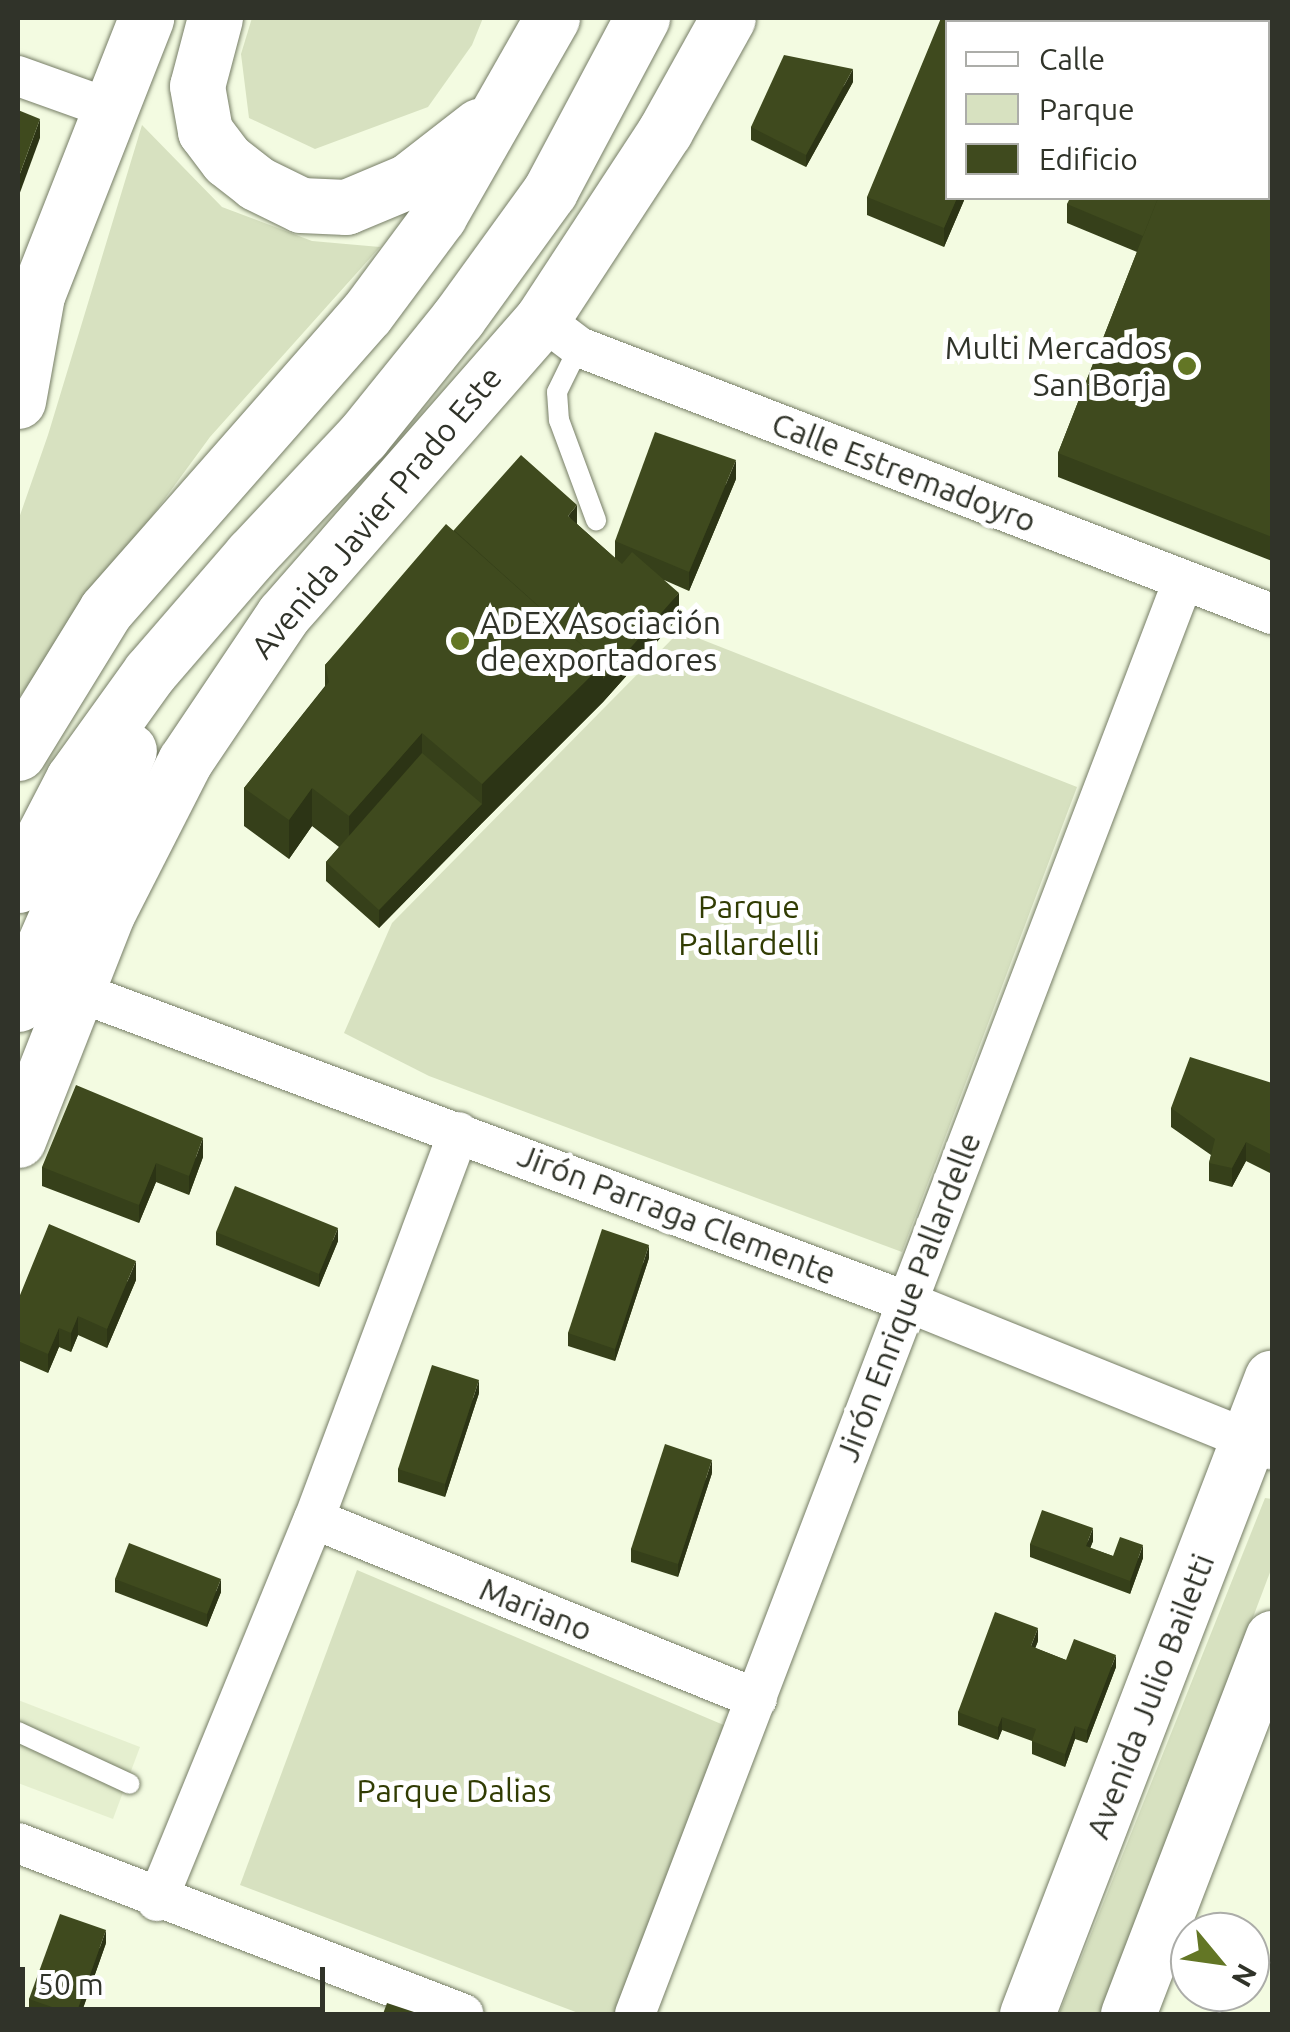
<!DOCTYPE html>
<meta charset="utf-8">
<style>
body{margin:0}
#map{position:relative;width:1290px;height:2032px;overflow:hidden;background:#f3fbe1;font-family:Ubuntu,sans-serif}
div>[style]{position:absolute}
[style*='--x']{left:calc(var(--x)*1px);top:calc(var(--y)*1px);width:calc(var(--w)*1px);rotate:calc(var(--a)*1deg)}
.built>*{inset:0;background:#e5efcf}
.green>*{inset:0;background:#d7e1c0}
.roads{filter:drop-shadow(0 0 2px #767d66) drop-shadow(0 0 2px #767d66)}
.lane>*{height:20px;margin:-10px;padding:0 10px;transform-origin:10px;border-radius:10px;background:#fff}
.street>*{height:40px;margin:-20px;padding:0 20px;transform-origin:20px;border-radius:20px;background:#fff}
.secondary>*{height:55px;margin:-27.5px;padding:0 27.5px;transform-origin:27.5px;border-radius:27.5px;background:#fff}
.primary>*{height:55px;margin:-27.5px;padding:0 27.5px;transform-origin:27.5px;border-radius:27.5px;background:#fff}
.highway>*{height:55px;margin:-27.5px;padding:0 27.5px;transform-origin:27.5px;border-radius:27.5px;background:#fff}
.wall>*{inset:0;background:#36401a}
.shaded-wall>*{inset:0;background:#2c3415}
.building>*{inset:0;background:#3f4a1e}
.dots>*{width:28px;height:28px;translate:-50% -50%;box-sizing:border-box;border:5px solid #fff;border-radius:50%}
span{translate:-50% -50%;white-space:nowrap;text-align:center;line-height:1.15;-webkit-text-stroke:10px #fff;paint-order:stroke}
.poi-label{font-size:32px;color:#303329}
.right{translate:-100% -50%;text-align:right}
.left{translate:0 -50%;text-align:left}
.street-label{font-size:32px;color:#303329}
.park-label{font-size:32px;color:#313c03}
.frame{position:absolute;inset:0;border:20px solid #303329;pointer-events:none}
.legend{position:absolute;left:945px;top:20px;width:325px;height:180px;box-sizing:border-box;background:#fff;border:2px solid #acada9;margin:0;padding:12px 18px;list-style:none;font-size:30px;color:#303329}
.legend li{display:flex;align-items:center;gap:20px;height:50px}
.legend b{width:50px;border:2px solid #acada9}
.north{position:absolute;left:1170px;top:1912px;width:100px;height:100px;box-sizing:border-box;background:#fff;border:2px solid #acada9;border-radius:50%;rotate:119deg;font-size:28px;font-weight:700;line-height:40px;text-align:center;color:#303329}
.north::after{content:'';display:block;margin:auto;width:35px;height:45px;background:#637625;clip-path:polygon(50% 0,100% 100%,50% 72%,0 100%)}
.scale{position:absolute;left:20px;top:1967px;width:305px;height:45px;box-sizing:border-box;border:5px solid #303329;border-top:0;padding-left:12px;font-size:30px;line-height:35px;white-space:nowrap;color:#303329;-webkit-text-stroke:8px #fff;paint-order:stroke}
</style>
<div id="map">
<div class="built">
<div style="clip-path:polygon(18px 1700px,140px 1747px,113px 1819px,18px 1783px)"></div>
</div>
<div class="green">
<div style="clip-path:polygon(252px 18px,483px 18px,472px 45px,428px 107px,315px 149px,249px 118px,241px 54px)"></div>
<div style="clip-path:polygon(142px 125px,222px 207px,312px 241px,380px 247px,210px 437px,18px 699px,18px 521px,48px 435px)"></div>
<div style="clip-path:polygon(680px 631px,1077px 787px,902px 1252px,429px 1076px,344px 1033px,392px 923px)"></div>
<div style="clip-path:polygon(1265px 1498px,1272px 1499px,1272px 1567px,1103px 2014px,1059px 2014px)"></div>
<div style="clip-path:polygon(357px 1570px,726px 1726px,617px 2014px,581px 2014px,240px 1885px)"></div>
</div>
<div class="roads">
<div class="lane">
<div style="--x:579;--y:347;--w:50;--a:116.1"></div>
<div style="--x:557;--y:392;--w:28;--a:86"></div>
<div style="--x:559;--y:420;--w:107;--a:69.7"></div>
<div style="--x:18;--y:1732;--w:123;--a:24.9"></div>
</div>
<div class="street">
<div style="--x:18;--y:76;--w:98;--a:19.7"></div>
<div style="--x:542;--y:319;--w:46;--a:37.1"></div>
<div style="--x:579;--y:347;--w:743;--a:21.07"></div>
<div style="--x:76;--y:991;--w:885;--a:20.5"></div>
<div style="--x:905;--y:1301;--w:396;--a:22"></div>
<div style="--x:314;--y:1519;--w:478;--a:22.1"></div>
<div style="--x:18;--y:1843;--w:477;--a:21"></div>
<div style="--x:157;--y:1901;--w:413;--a:-67.7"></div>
<div style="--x:314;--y:1519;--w:413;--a:-69.5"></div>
<div style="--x:635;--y:2014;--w:1534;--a:-69.07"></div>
</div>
<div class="secondary">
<div style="--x:1133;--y:18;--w:13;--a:18"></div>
<div style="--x:1224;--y:22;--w:4;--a:-63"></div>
<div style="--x:1268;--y:70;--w:4;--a:27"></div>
<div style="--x:1027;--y:2014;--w:682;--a:-68.96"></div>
<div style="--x:1128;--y:2014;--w:403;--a:-69"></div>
</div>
<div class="primary">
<div style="--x:21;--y:336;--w:342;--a:-68.5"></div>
<div style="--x:18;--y:1140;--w:245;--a:-68.5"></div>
<div style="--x:108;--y:912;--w:169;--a:-63"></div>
<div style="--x:185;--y:761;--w:176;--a:-56.1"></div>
<div style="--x:283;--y:615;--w:393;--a:-48.8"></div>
<div style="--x:542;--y:319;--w:225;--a:-56.8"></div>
<div style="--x:665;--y:131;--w:129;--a:-60.9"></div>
</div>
<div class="highway">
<div style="--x:215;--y:18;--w:70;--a:104.8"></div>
<div style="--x:197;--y:86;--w:46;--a:79.9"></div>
<div style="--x:205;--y:131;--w:36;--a:53"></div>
<div style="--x:227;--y:160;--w:37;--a:38"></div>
<div style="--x:256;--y:183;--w:50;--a:26.1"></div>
<div style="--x:301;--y:205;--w:45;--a:2.5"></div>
<div style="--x:346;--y:207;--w:67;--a:-22.8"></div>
<div style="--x:408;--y:181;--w:90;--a:-37.8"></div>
<div style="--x:18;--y:401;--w:113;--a:-79.8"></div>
<div style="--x:18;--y:753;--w:168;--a:-58.4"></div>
<div style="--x:106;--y:610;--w:395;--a:-48.7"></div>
<div style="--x:367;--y:313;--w:121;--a:-53.4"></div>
<div style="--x:439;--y:216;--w:228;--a:-60.3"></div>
<div style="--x:18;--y:885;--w:119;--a:-62.6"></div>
<div style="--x:73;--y:779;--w:132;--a:-54.3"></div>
<div style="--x:150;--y:672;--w:155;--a:-49.2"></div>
<div style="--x:251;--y:555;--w:162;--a:-46.8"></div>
<div style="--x:362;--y:437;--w:153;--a:-51.1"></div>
<div style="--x:458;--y:318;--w:157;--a:-54.1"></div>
<div style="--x:550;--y:191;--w:196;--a:-62"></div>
<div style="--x:18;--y:1004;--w:277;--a:-66.4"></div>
</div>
</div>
<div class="wall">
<div style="clip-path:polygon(853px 82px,806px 167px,751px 140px,751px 127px)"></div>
<div style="clip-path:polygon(1272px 85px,1272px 561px,1058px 477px,1058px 453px,1137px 252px,1067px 223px,1067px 204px)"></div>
<div style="clip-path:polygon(867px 197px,948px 198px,965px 198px,944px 247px,867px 215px)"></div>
<div style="clip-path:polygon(736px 479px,689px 591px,664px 580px,679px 617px,603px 702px,482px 823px,379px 928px,326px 881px,326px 862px,339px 847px,312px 826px,289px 859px,244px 826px,244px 788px,325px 686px,325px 665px,454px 530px,577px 524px,615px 558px,615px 541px)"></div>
<div style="clip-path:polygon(1272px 1083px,1272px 1174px,1246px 1161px,1232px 1187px,1209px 1181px,1209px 1163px,1211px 1155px,1171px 1127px,1171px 1108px)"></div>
<div style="clip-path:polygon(203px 1157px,189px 1195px,156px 1182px,139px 1223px,42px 1186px,42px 1167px)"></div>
<div style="clip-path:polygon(216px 1232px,338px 1241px,319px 1287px,216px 1245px)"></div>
<div style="clip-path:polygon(649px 1258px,615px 1361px,568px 1346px,568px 1333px)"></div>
<div style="clip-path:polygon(136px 1280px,107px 1348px,78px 1335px,71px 1352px,59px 1347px,48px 1373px,18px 1360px,18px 1300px)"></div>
<div style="clip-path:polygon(479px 1393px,445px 1497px,398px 1482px,398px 1469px)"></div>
<div style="clip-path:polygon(712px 1473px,678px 1577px,631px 1562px,631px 1549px)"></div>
<div style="clip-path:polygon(1093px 1541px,1090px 1548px,1113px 1556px,1143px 1558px,1130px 1594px,1030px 1557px,1030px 1544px)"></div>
<div style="clip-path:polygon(115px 1579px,221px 1592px,207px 1627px,115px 1592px)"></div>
<div style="clip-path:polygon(1038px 1641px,1035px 1648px,1066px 1660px,1116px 1667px,1087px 1743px,1075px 1739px,1065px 1767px,1032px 1754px,1032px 1741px,1002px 1730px,998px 1740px,958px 1725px,958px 1712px)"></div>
<div style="clip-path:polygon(106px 1943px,81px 2014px,36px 2014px,29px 2012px,29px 1999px)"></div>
</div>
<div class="shaded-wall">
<div style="clip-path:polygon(853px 69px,853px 82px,806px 167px,806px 155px)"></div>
<div style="clip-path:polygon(40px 119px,40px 138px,18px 198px,18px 179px)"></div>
<div style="clip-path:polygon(957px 198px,965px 198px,944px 247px,944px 228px)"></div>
<div style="clip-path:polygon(736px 460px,736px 479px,689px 591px,689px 572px)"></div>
<div style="clip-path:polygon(577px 505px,577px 528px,568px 516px)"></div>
<div style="clip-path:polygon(679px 593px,679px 617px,603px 702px,482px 823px,379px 928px,379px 910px,482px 804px,482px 784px,603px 664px)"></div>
<div style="clip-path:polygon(422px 733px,422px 771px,349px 855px,349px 816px)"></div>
<div style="clip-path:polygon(312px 788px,312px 826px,289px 859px,289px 820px)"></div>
<div style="clip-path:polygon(203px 1138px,203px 1157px,189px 1195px,189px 1176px)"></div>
<div style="clip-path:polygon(1246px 1142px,1246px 1161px,1232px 1187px,1232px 1168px)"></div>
<div style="clip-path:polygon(156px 1163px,156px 1182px,139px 1223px,139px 1205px)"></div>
<div style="clip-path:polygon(338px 1228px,338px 1241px,319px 1287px,319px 1274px)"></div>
<div style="clip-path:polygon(649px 1245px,649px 1258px,615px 1361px,615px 1349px)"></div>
<div style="clip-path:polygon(136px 1261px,136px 1280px,107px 1348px,107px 1329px)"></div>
<div style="clip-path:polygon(78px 1316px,78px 1335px,71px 1352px,71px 1333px)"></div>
<div style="clip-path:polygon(59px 1328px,59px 1347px,48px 1373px,48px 1354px)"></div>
<div style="clip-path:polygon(479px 1380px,479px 1393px,445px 1497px,445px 1484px)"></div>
<div style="clip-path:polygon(712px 1460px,712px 1473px,678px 1577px,678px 1564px)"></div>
<div style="clip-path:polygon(1093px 1528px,1093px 1541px,1086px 1559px,1086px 1546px)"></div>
<div style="clip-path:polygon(1143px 1545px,1143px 1558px,1130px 1594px,1130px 1581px)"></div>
<div style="clip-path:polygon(221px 1579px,221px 1592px,207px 1627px,207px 1614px)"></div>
<div style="clip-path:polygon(1038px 1628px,1038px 1641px,1031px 1659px,1031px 1646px)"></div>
<div style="clip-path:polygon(1116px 1655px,1116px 1667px,1087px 1743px,1087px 1730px)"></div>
<div style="clip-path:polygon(1002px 1717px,1002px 1730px,998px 1740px,998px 1727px)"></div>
<div style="clip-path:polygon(1075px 1726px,1075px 1739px,1065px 1767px,1065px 1754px)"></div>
<div style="clip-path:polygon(106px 1930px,106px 1943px,81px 2014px,76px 2014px)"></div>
</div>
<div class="building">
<div style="clip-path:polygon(941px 18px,1023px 18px,1036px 22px,948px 22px,948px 198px,957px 198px,944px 228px,867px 197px)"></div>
<div style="clip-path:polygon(784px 55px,853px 69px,806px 155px,751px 127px)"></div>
<div style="clip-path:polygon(1268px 83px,1272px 85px,1272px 537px,1058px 453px,1158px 198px,1268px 198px)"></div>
<div style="clip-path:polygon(18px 110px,40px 119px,18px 179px)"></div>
<div style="clip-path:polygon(1070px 198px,1158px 198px,1143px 236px,1067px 204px)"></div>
<div style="clip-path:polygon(655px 432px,736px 460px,689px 572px,615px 541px)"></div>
<div style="clip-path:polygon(521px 455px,577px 505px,568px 516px,622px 564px,632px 552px,679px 593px,603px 679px,603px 664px,454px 530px)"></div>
<div style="clip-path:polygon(446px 524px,603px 664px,482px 784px,422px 733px,349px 816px,312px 788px,289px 820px,244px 788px,329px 682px,325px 665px)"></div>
<div style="clip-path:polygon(422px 753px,482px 804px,379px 910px,326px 862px)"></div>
<div style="clip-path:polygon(1190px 1057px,1272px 1083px,1272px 1155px,1246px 1142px,1232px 1168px,1209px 1163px,1215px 1139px,1171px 1108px)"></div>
<div style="clip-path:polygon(76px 1085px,203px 1138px,189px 1176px,156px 1163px,139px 1205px,42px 1167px)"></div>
<div style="clip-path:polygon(235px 1186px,338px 1228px,319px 1274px,216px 1232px)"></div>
<div style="clip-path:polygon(49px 1224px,136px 1261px,107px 1329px,78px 1316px,71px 1333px,59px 1328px,48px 1354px,18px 1341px,18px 1300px)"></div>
<div style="clip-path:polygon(602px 1229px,649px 1245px,615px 1349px,568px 1333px)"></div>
<div style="clip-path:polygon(432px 1365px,479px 1380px,445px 1484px,398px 1469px)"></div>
<div style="clip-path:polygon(665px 1444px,712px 1460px,678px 1564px,631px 1549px)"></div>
<div style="clip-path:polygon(1042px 1510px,1093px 1528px,1086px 1546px,1113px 1556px,1120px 1537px,1143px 1545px,1130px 1581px,1030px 1544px)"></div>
<div style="clip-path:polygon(129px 1543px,221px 1579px,207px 1614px,115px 1579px)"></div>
<div style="clip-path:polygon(995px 1612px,1038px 1628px,1031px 1646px,1066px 1660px,1074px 1639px,1116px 1655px,1087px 1730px,1075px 1726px,1065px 1754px,1032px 1741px,1036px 1729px,1002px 1717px,998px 1727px,958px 1712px)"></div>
<div style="clip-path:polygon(60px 1914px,106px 1930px,76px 2014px,72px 2014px,29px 1999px)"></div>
<div style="clip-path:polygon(387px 2003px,420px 2014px,383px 2014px)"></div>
</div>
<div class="dots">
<div style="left:1187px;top:366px;background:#637625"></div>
<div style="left:460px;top:641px;background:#637625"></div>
</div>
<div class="poi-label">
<span class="right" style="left:1167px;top:366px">Multi Mercados<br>San Borja</span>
<span class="left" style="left:480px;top:641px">ADEX Asociación<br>de exportadores</span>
</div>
<div class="street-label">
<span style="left:904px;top:472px;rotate:21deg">Calle Estremadoyro</span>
<span style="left:376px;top:512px;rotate:-50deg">Avenida Javier Prado Este</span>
<span style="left:677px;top:1214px;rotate:21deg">Jirón Parraga Clemente</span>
<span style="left:908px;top:1297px;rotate:-69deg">Jirón Enrique Pallardelle</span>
<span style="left:536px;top:1609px;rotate:22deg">Mariano</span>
<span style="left:1150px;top:1696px;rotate:-69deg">Avenida Julio Bailetti</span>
</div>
<div class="park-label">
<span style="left:749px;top:925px">Parque<br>Pallardelli</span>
<span style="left:454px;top:1790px">Parque Dalias</span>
</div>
<div class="frame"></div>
<ul class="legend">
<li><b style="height:12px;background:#fff"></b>Calle</li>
<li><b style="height:28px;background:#d7e1c0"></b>Parque</li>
<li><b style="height:28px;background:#3f4a1e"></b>Edificio</li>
</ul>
<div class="north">N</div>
<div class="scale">50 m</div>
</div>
